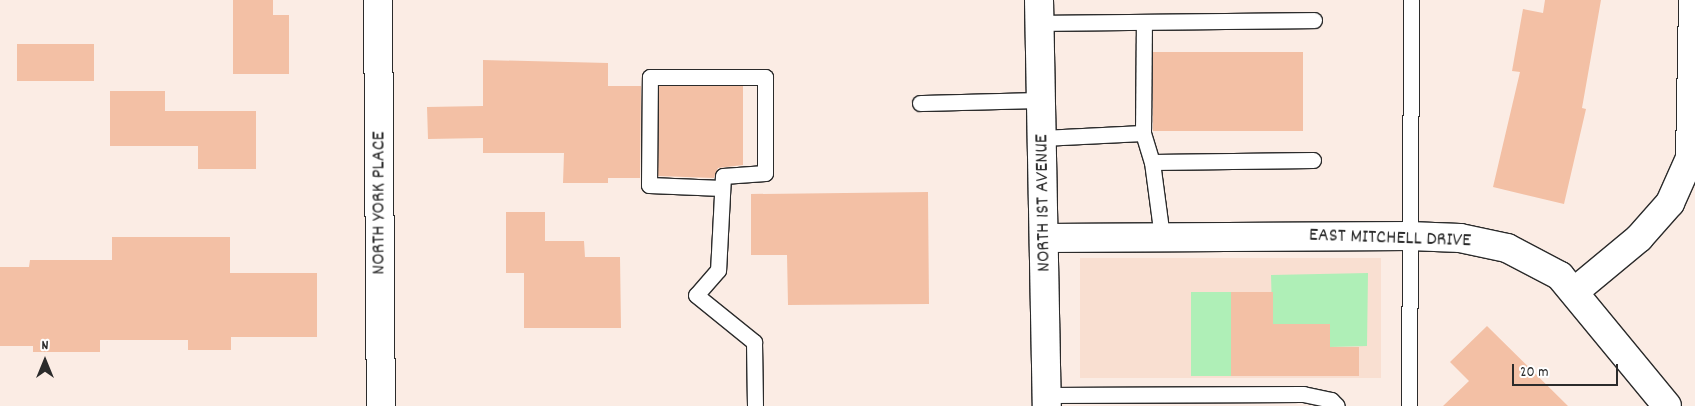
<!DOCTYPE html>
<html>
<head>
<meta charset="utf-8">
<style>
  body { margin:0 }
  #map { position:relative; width:1695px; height:406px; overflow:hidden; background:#fbece4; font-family:Dekko,sans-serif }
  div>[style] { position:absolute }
  .built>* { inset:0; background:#f9dfd1; transform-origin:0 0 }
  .green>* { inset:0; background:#afefb7; transform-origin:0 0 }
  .building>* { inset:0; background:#f3c0a5; transform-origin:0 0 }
  .roads { filter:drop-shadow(1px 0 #2b2b2b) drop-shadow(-1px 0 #2b2b2b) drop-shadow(0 1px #2b2b2b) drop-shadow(0 -1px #2b2b2b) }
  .service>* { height:15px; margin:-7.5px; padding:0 7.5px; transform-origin:7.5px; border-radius:7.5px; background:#fff }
  .minor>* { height:28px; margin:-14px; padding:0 14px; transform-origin:14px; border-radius:14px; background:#fff }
  .secondary>* { height:28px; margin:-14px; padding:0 14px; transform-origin:14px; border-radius:14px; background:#fff }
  span { translate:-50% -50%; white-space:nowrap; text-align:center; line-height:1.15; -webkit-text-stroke:4px #fff; paint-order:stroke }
  .street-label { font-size:20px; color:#2b2b2b }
  .north { position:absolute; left:20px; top:336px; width:50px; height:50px; -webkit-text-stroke:4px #fff; paint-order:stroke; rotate:0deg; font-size:14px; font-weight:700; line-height:20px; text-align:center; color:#2b2b2b }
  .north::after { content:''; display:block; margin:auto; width:18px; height:22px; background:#2b2b2b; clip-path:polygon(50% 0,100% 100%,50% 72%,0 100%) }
  .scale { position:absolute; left:1512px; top:364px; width:106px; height:22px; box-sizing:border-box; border:2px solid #2b2b2b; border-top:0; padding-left:6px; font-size:15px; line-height:18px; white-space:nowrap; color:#2b2b2b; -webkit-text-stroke:4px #fff; paint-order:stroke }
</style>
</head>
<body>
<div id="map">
  <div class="built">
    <div style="left:1080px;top:258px;width:301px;height:120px"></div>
  </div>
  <div class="green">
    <div style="clip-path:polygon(1368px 273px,1367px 346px,1330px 347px,1330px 324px,1309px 324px,1273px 348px,1271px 275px)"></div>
    <div style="left:1231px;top:292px;width:84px;height:40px;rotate:90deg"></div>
  </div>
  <div class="building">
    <div style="clip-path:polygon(233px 0,273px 0,273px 15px,289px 15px,289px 74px,233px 74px)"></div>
    <div style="clip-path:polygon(1545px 0,1601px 0,1582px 108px,1586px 109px,1564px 204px,1493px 187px,1520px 72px,1512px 71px,1523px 9px,1543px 13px)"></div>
    <div style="left:17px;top:44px;width:77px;height:37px"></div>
    <div style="left:1153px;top:52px;width:150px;height:79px"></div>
    <div style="clip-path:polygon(483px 60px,608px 63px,608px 86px,641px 86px,640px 178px,608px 178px,608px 183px,563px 183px,564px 153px,483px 153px,483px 138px,428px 139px,427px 107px,483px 106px)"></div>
    <div style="clip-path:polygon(659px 86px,743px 86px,743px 165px,718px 168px,714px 178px,658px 176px)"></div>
    <div style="clip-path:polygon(110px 91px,165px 91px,165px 111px,256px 111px,256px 169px,198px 169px,198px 146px,110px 146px)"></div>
    <div style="clip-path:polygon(928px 192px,929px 304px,788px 305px,787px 255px,751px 255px,751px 194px)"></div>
    <div style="clip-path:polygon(506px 212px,545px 212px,545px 241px,584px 241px,585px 257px,620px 257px,621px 328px,524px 328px,524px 273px,506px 273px)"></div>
    <div style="clip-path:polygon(112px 237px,230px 237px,230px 273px,317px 273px,317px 337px,231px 337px,231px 350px,188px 350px,188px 340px,100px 340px,100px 352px,33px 352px,33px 346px,0 346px,0 267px,29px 267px,30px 260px,112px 260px)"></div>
    <div style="clip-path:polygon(1231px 292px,1273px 292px,1273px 324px,1330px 324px,1330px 347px,1359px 347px,1359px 376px,1231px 376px)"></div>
    <div style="clip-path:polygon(1487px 326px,1568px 406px,1443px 406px,1469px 381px,1450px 362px)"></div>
  </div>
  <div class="roads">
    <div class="service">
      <div style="left:1040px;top:23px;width:274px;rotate:-0.6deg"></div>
      <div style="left:920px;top:103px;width:121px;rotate:-1.4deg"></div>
      <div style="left:1143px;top:133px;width:110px;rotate:-89.5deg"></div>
      <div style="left:1042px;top:138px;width:101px;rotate:-2.8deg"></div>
      <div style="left:1143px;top:133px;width:30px;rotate:73deg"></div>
      <div style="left:1152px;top:162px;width:161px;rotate:-0.7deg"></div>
      <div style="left:1152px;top:162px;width:76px;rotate:82.4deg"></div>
      <div style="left:722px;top:188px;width:73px;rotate:-177.6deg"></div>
      <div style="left:649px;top:185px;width:108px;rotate:-89.5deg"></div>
      <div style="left:650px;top:77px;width:115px"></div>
      <div style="left:765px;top:77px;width:96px;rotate:90deg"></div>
      <div style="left:765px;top:173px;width:42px;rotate:175.9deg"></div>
      <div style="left:723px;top:176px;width:94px;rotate:93deg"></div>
      <div style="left:718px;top:270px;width:33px;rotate:131deg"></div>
      <div style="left:696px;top:295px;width:75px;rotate:39deg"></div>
      <div style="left:754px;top:342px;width:64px;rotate:89.1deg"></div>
      <div style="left:1047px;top:395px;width:256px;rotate:-0.2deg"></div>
      <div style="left:1303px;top:394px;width:29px;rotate:12deg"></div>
      <div style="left:1331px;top:400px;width:8px;rotate:45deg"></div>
      <div style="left:1409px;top:406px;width:406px;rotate:-89.7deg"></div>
    </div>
    <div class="minor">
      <div style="left:378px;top:0;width:406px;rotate:89.6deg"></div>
      <div style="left:1044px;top:238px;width:365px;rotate:-0.3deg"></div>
      <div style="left:1409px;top:236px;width:51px;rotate:2.2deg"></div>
      <div style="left:1460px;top:238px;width:48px;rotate:12deg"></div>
      <div style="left:1507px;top:248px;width:60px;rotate:27.8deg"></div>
      <div style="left:1560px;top:276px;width:168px;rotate:50.5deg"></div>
      <div style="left:1574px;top:292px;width:85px;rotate:-39.7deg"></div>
      <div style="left:1639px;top:238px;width:47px;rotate:-48.5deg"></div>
      <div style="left:1670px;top:203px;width:49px;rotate:-66deg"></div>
      <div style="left:1690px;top:158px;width:158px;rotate:-88.9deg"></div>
    </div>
    <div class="secondary">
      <div style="left:1039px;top:0;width:406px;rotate:88.9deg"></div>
    </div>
  </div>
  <div class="street-label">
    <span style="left:380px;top:203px;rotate:-90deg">NORTH YORK PLACE</span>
    <span style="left:1044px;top:203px;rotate:-91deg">NORTH 1ST AVENUE</span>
    <span style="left:1390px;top:239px;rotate:2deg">EAST MITCHELL DRIVE</span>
  </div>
  <div class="north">N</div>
  <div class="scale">20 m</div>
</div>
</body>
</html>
